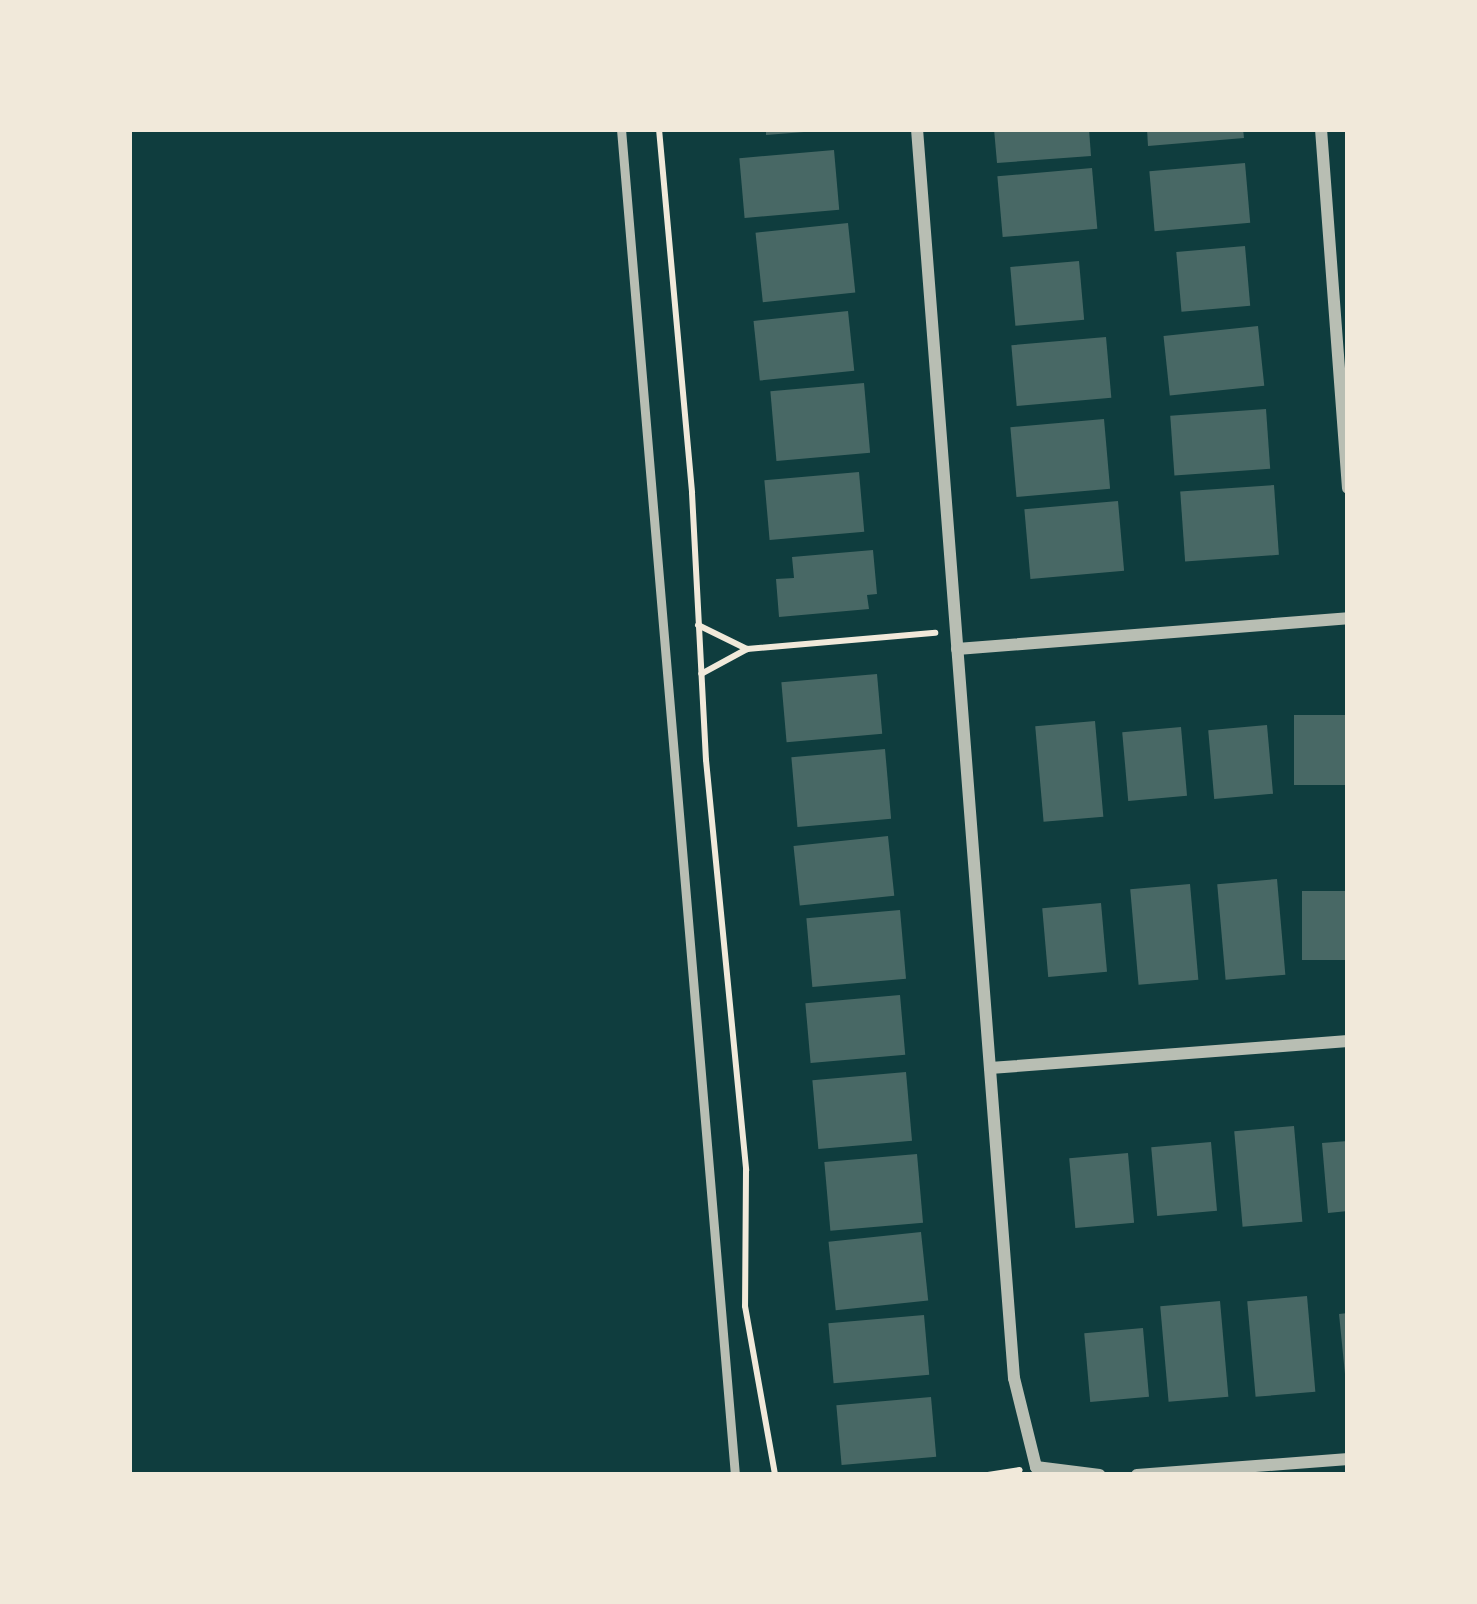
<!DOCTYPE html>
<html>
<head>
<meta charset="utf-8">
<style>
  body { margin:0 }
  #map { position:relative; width:1477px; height:1604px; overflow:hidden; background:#0f3d3e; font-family:"Space Grotesk",sans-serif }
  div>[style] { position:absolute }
  .building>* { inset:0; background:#486865; transform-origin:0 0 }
  .path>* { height:6px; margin:-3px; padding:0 3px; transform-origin:3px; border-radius:3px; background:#f1e9da }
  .service>* { height:9px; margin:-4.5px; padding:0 4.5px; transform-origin:4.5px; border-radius:4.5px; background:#b8beb3 }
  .minor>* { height:12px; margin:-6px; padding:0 6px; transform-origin:6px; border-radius:6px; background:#b8beb3 }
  span { translate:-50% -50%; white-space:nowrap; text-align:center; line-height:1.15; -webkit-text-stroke:12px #f1e9da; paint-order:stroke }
  .frame { position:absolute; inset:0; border:132px solid #f1e9da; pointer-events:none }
</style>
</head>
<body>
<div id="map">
  <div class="building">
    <div style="clip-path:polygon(766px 129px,804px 129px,804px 132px,766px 135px)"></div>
    <div style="clip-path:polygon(994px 129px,1089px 129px,1091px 156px,997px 163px)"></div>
    <div style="clip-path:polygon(1147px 129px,1243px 129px,1244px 138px,1148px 146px)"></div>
    <div style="left:834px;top:150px;width:60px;height:95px;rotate:85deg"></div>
    <div style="left:1245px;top:163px;width:60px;height:96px;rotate:85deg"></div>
    <div style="left:1092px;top:168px;width:61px;height:95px;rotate:85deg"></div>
    <div style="left:848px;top:223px;width:70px;height:93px;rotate:84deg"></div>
    <div style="left:1245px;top:246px;width:60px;height:69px;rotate:85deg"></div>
    <div style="left:1079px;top:261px;width:59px;height:69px;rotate:85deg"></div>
    <div style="left:848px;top:311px;width:60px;height:95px;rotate:84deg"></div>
    <div style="left:1258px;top:326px;width:60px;height:95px;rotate:84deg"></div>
    <div style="left:1106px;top:337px;width:61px;height:95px;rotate:85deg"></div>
    <div style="left:864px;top:383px;width:70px;height:94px;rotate:85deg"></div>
    <div style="left:1266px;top:409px;width:60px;height:96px;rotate:86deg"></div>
    <div style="left:1104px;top:419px;width:70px;height:94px;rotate:85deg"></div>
    <div style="left:859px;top:472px;width:60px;height:95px;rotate:85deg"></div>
    <div style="left:1274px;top:485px;width:70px;height:94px;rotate:86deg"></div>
    <div style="left:1118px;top:501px;width:70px;height:94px;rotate:85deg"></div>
    <div style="clip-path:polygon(873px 550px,877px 594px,867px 595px,869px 609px,779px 617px,776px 579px,794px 578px,792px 557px)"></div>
    <div style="left:877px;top:674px;width:60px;height:96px;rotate:85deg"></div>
    <div style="left:1348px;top:715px;width:70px;height:54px;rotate:90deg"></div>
    <div style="left:1095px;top:721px;width:96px;height:60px;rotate:85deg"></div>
    <div style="left:1267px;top:725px;width:69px;height:59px;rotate:85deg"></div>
    <div style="left:1181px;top:727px;width:69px;height:59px;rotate:85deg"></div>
    <div style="left:885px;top:749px;width:70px;height:94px;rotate:85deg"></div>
    <div style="left:888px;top:836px;width:60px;height:95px;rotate:84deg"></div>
    <div style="left:1277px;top:879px;width:96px;height:60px;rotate:85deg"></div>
    <div style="left:1190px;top:884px;width:96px;height:60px;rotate:85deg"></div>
    <div style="left:1348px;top:891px;width:69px;height:46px;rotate:90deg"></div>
    <div style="left:1101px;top:903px;width:69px;height:59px;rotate:85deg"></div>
    <div style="left:900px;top:910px;width:69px;height:94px;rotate:85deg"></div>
    <div style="left:900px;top:995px;width:60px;height:95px;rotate:85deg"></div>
    <div style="left:906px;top:1072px;width:69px;height:94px;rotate:85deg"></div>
    <div style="left:1294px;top:1126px;width:96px;height:60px;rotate:85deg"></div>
    <div style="clip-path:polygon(1348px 1141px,1348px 1211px,1328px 1213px,1322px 1143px)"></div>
    <div style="left:1211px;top:1142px;width:69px;height:60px;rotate:85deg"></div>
    <div style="left:1128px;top:1153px;width:70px;height:59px;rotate:85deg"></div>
    <div style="left:917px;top:1154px;width:69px;height:93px;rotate:85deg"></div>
    <div style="left:921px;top:1232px;width:69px;height:93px;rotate:84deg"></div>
    <div style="left:1307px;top:1296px;width:96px;height:60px;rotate:85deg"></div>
    <div style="left:1220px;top:1301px;width:96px;height:60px;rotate:85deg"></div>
    <div style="clip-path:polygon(1348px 1313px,1348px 1374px,1345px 1374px,1339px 1314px)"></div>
    <div style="left:924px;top:1315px;width:60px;height:96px;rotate:85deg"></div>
    <div style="left:1143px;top:1328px;width:69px;height:59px;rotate:85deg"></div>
    <div style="left:931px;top:1397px;width:60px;height:95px;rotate:85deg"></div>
  </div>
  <div class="path">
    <div style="left:659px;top:129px;width:365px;rotate:84.8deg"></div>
    <div style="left:692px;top:493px;width:267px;rotate:87deg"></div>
    <div style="left:706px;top:760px;width:412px;rotate:84.4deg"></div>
    <div style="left:746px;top:1170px;width:136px;rotate:90.4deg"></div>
    <div style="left:745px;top:1306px;width:172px;rotate:79.9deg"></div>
    <div style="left:698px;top:625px;width:55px;rotate:26.1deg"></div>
    <div style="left:747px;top:649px;width:52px;rotate:151.5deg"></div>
    <div style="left:747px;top:649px;width:189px;rotate:-4.9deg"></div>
    <div style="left:988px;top:1475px;width:32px;rotate:-9deg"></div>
  </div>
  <div class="service">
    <div style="left:621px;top:129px;width:1351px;rotate:85.16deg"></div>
  </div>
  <div class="minor">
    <div style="left:917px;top:129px;width:1253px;rotate:85.56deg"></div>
    <div style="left:1014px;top:1378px;width:92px;rotate:76.1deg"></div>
    <div style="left:1036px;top:1467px;width:64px;rotate:7.1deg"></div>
    <div style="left:1321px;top:129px;width:360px;rotate:85.7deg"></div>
    <div style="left:957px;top:649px;width:392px;rotate:-4.5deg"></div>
    <div style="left:990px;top:1068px;width:359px;rotate:-4.3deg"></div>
    <div style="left:1137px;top:1475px;width:212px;rotate:-4.3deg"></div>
  </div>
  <div class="frame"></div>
</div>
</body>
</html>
